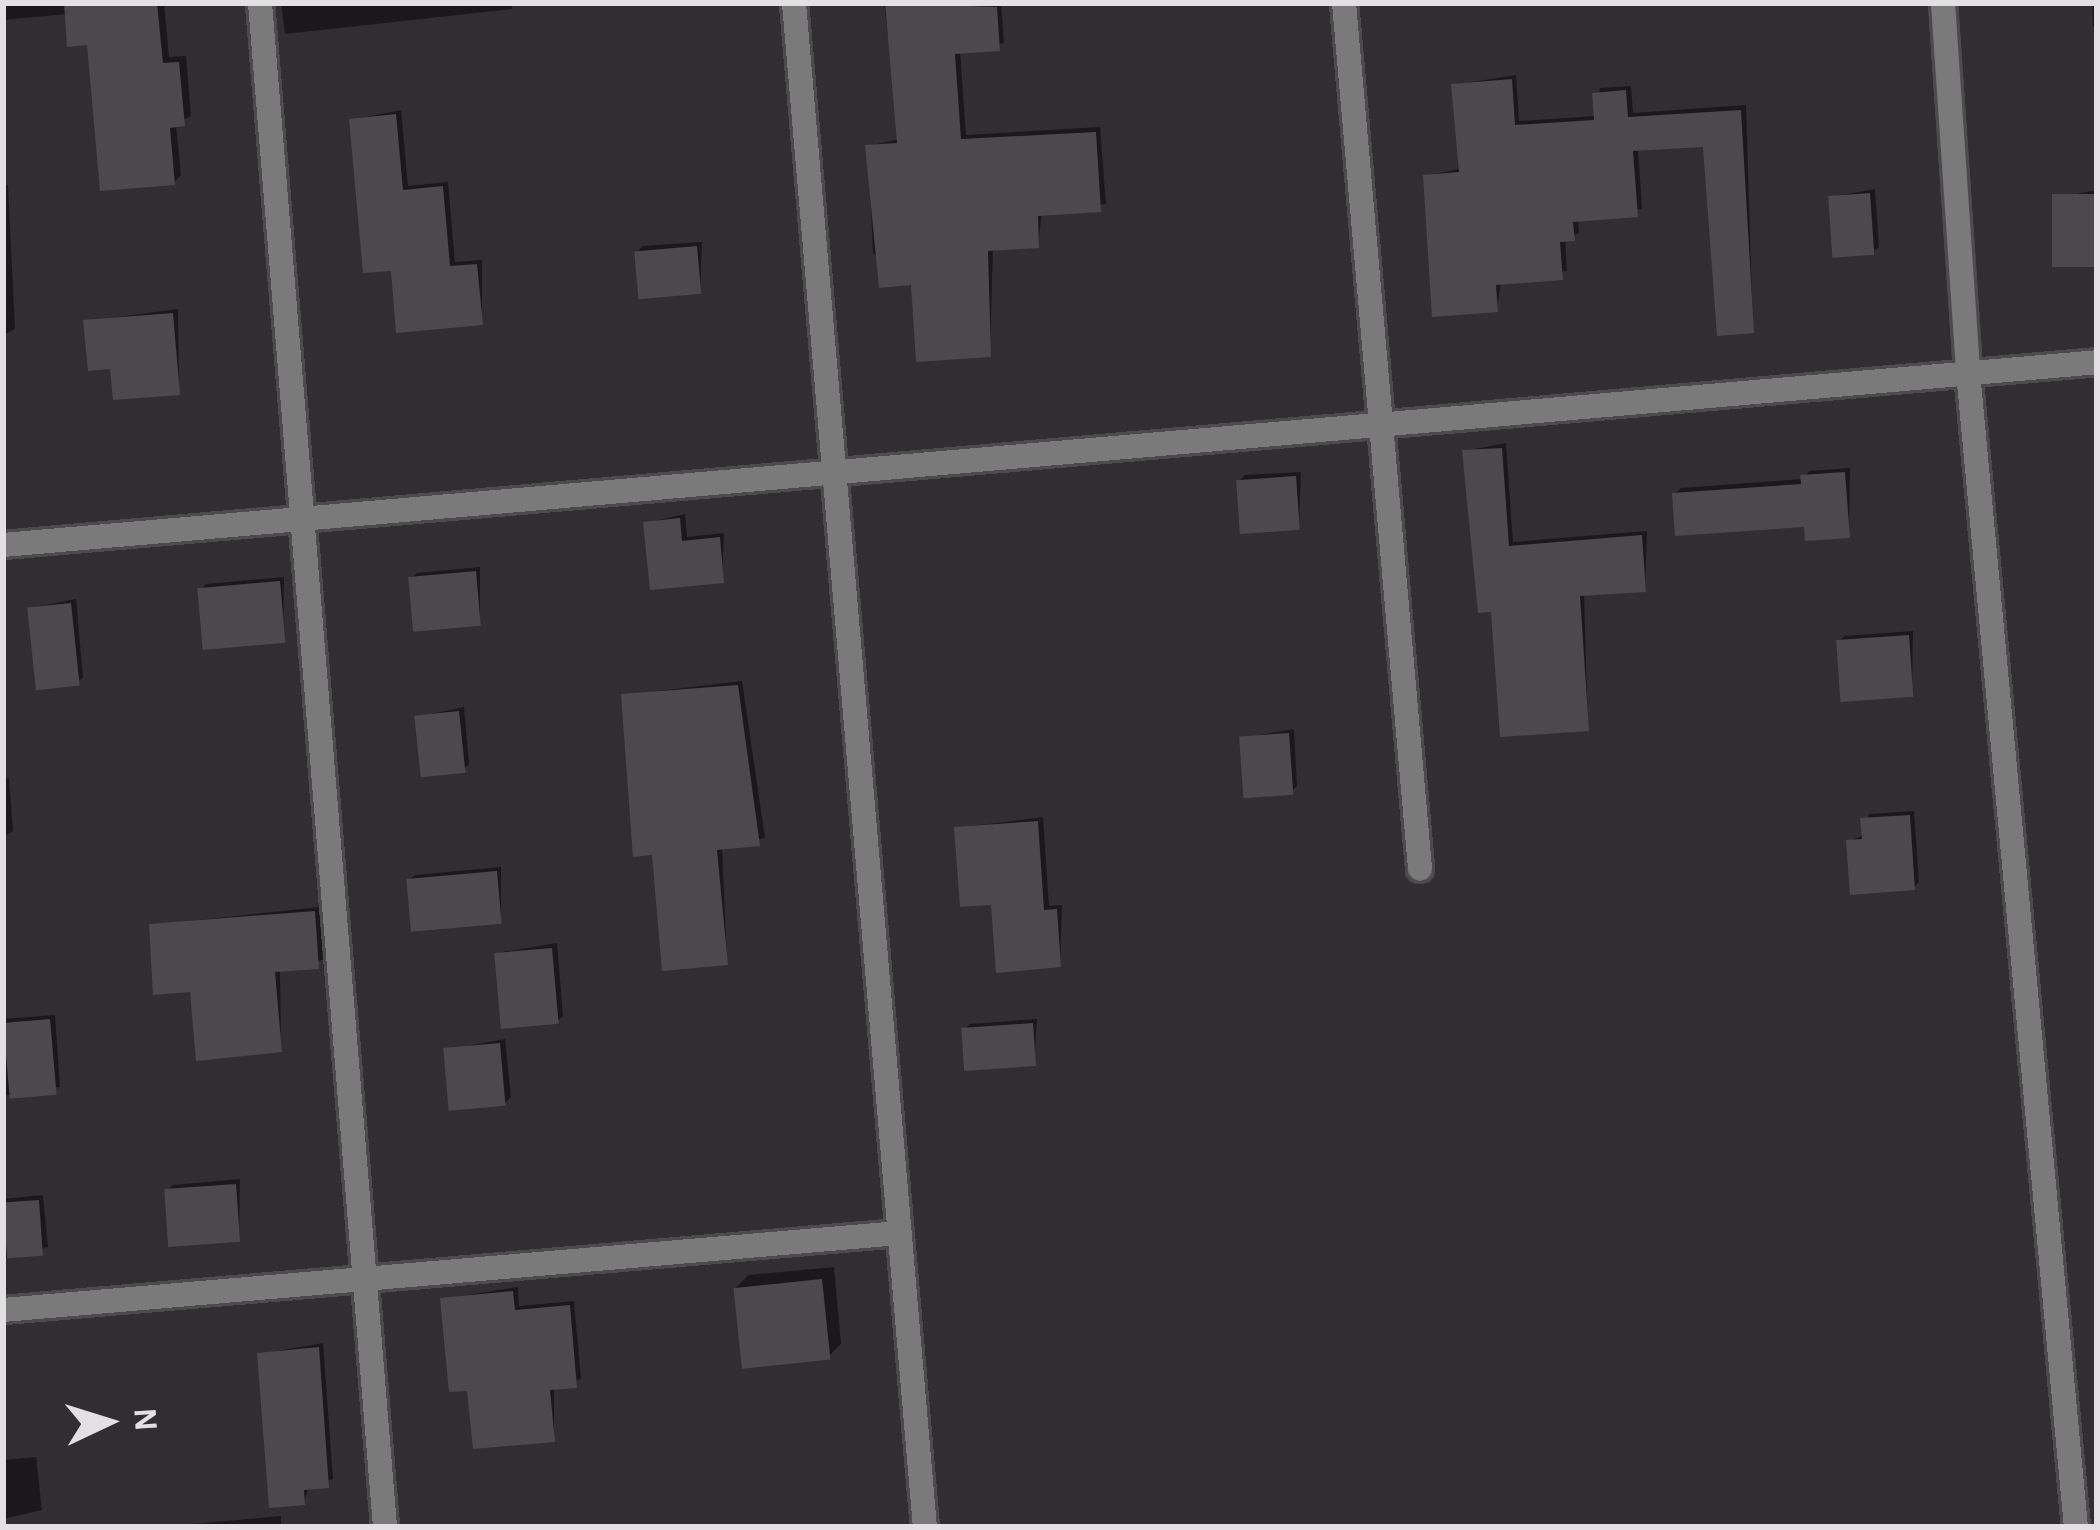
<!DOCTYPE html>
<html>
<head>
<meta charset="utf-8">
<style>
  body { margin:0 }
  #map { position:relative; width:2100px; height:1530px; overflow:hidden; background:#312e32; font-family:"Alegreya Sans",sans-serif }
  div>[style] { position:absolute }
  .shadow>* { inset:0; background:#0007 }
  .building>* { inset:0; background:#4c494c; transform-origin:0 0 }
  .roads { filter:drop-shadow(3px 0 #4d4a4e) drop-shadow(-3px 0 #4d4a4e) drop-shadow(0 3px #4d4a4e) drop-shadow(0 -3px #4d4a4e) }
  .street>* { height:24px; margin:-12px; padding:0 12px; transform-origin:12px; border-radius:12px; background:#7b7a7b }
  span { translate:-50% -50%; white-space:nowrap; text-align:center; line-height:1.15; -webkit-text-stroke:9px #312e32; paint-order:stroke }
  .frame { position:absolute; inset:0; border:6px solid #e2e0e2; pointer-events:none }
  .north { position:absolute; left:48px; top:1362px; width:120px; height:120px; -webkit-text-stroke:9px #312e32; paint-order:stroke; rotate:86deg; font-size:33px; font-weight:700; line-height:48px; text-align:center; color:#e2e0e2 }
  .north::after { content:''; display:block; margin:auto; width:42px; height:54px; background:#e2e0e2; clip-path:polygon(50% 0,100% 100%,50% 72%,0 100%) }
</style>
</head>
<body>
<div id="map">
  <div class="shadow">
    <div style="clip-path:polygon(3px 3px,164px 3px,169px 57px,186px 56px,191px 116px,176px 124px,181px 175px,174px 182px,67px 14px,3px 20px)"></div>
    <div style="clip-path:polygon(281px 3px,512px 3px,512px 9px,285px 34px)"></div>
    <div style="clip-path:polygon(884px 3px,1001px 3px,1004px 43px,960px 51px,966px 135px,1100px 127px,1106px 204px,1042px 212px,1038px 245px,993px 247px,990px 354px,873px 253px,868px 146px,900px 139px)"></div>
    <div style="clip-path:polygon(2092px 3px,2097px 3px,2097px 27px,2093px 27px)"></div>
    <div style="clip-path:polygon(1516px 75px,1519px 121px,1596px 116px,1600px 88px,1631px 86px,1633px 113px,1746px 105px,1753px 330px,1706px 143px,1638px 148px,1642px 209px,1578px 218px,1579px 233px,1565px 239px,1567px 271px,1501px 281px,1497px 309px,1426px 176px,1462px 168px,1454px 85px)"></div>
    <div style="clip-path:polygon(401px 110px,408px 186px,448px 182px,455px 262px,482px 260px,482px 322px,394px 268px,352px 120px)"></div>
    <div style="clip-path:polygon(8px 185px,15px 329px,3px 335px,3px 186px)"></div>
    <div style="clip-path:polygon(1875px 189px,1879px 247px,1873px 252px,1831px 197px)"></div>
    <div style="clip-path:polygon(2097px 190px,2097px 264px,2055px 198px)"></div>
    <div style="clip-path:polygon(702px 242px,700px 292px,637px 252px,643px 246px)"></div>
    <div style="clip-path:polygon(178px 309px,179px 392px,112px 366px,87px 321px)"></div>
    <div style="clip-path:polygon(1506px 443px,1513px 542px,1647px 531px,1645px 589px,1584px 593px,1588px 728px,1494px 609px,1465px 451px)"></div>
    <div style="clip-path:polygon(1850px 468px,1849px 535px,1675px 494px,1681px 488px,1803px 479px,1809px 471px)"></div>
    <div style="clip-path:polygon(1301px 472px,1299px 527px,1239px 481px,1245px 475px)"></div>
    <div style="clip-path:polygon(685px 514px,687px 537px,724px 533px,722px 580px,646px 523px)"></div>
    <div style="clip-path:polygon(480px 567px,480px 623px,411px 579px,417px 573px)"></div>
    <div style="clip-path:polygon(284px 577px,283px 640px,200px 590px,206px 584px)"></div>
    <div style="clip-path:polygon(76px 599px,83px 677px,77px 683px,30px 608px)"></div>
    <div style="clip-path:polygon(1913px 631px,1912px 694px,1839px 641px,1845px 636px)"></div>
    <div style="clip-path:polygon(742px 681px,765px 838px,722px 846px,727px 962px,655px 852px,624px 695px)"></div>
    <div style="clip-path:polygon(464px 707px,469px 764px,463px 770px,417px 717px)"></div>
    <div style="clip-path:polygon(1294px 729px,1297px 786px,1291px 792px,1242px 738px)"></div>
    <div style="clip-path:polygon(9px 778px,13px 831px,3px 837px,3px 779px)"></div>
    <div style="clip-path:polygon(1914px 811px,1919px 882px,1914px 887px,1849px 841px,1865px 835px,1869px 814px)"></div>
    <div style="clip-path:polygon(1043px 817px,1049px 906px,1062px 905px,1060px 964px,994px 901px,957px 828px)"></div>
    <div style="clip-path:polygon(501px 867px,501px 921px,409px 880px,415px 875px)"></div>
    <div style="clip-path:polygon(319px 907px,323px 960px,280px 968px,281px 1049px,193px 989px,152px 925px)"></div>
    <div style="clip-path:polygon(557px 943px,563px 1016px,558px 1021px,497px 953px)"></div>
    <div style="clip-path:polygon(55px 1015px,60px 1087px,3px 1096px,3px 1019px)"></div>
    <div style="clip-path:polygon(1037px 1019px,1034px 1063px,964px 1030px,970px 1024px)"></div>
    <div style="clip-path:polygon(505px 1039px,511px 1097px,505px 1103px,446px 1050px)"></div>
    <div style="clip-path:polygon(240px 1179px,239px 1239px,167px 1190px,173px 1185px)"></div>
    <div style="clip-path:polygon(43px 1195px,48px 1247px,3px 1259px,3px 1199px)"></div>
    <div style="clip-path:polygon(834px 1267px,841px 1344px,828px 1357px,736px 1288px,748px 1275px)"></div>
    <div style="clip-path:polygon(518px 1287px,519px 1306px,574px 1301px,581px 1379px,554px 1387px,554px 1439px,470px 1387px,443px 1299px)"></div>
    <div style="clip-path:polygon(323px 1343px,333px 1479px,309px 1486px,304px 1502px,260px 1354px)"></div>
    <div style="clip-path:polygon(36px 1457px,42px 1510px,3px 1519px,3px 1460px)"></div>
    <div style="clip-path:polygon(281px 1516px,281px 1527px,161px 1527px)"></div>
  </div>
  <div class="building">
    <div style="clip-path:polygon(64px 3px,157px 3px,163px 63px,179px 62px,185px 126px,170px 128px,175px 185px,100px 191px,87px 45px,67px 47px)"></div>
    <div style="clip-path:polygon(885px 3px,997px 7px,1000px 51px,955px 54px,961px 139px,1096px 132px,1101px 212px,1038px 216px,1039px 248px,988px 251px,991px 357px,916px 362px,911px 285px,879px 288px,865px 145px,897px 143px)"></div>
    <div style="clip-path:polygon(1512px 79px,1515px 125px,1594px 120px,1592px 93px,1626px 90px,1628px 117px,1741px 110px,1754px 333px,1717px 336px,1703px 147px,1633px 151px,1638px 217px,1573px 222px,1575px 241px,1560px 242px,1563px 280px,1496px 285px,1498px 312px,1432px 317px,1423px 175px,1459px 172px,1451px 84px)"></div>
    <div style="clip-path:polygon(396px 114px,403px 190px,443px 186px,450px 266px,477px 264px,483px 325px,396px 333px,391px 271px,363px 273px,349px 119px)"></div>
    <div style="left:1870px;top:193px;width:62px;height:42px;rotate:86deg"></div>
    <div style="left:2097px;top:194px;width:73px;height:45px;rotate:90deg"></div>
    <div style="left:697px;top:246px;width:48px;height:63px;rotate:85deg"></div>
    <div style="clip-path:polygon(173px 313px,180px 395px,113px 400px,110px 369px,88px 371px,83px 320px)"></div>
    <div style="clip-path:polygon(1502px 448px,1509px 546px,1642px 535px,1646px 592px,1580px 596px,1589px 731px,1500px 737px,1491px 612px,1478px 613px,1462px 450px)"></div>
    <div style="clip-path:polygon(1845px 472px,1850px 538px,1805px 541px,1804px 527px,1675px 536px,1672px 493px,1801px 484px,1800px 475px)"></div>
    <div style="left:1296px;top:476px;width:54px;height:60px;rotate:86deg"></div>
    <div style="clip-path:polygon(680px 518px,682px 541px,720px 537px,724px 583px,650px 590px,643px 522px)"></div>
    <div style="left:476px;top:571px;width:55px;height:68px;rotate:85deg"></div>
    <div style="left:280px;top:581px;width:62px;height:83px;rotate:85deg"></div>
    <div style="left:71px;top:603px;width:83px;height:44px;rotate:84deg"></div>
    <div style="left:1909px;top:635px;width:62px;height:73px;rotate:86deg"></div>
    <div style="clip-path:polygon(738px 685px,760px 846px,717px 850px,728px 965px,662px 971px,652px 855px,633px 857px,621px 694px)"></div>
    <div style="left:459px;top:711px;width:62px;height:45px;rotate:84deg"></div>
    <div style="left:1289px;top:733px;width:62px;height:50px;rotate:86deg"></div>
    <div style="clip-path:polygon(1910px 815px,1915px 890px,1850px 895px,1846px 840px,1862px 839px,1860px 818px)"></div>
    <div style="clip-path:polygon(1038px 821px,1044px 910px,1057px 909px,1061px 967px,996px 973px,991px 905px,960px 907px,954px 827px)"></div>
    <div style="left:497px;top:871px;width:53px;height:91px;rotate:85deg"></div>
    <div style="clip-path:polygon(315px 911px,319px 969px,275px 972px,282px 1052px,196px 1061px,190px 992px,153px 995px,149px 924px)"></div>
    <div style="left:552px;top:948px;width:76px;height:58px;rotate:85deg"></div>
    <div style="left:50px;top:1019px;width:76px;height:47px;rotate:85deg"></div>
    <div style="left:1033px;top:1023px;width:43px;height:72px;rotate:86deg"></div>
    <div style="left:500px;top:1043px;width:63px;height:57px;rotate:85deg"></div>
    <div style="left:236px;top:1184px;width:58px;height:72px;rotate:86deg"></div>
    <div style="left:39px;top:1200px;width:56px;height:36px;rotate:86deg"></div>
    <div style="left:822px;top:1279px;width:81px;height:89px;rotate:84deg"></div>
    <div style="clip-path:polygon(513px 1291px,515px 1310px,570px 1305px,577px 1388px,550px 1390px,555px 1442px,473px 1449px,467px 1391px,449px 1392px,440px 1298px)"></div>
    <div style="clip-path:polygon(319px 1347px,329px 1488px,304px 1490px,305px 1505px,269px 1508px,257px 1353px)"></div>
  </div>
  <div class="roads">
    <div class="street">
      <div style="left:260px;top:3px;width:1529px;rotate:85.31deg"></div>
      <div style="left:794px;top:3px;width:1530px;rotate:85.09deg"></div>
      <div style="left:1344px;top:3px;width:869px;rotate:84.98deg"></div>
      <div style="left:1943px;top:3px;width:370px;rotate:86.1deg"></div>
      <div style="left:1968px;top:372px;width:1160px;rotate:84.66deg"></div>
      <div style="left:3px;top:545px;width:2102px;rotate:-4.99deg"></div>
      <div style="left:3px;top:1310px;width:900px;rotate:-4.91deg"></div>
    </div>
  </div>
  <div class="frame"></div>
  <div class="north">N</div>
</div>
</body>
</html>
